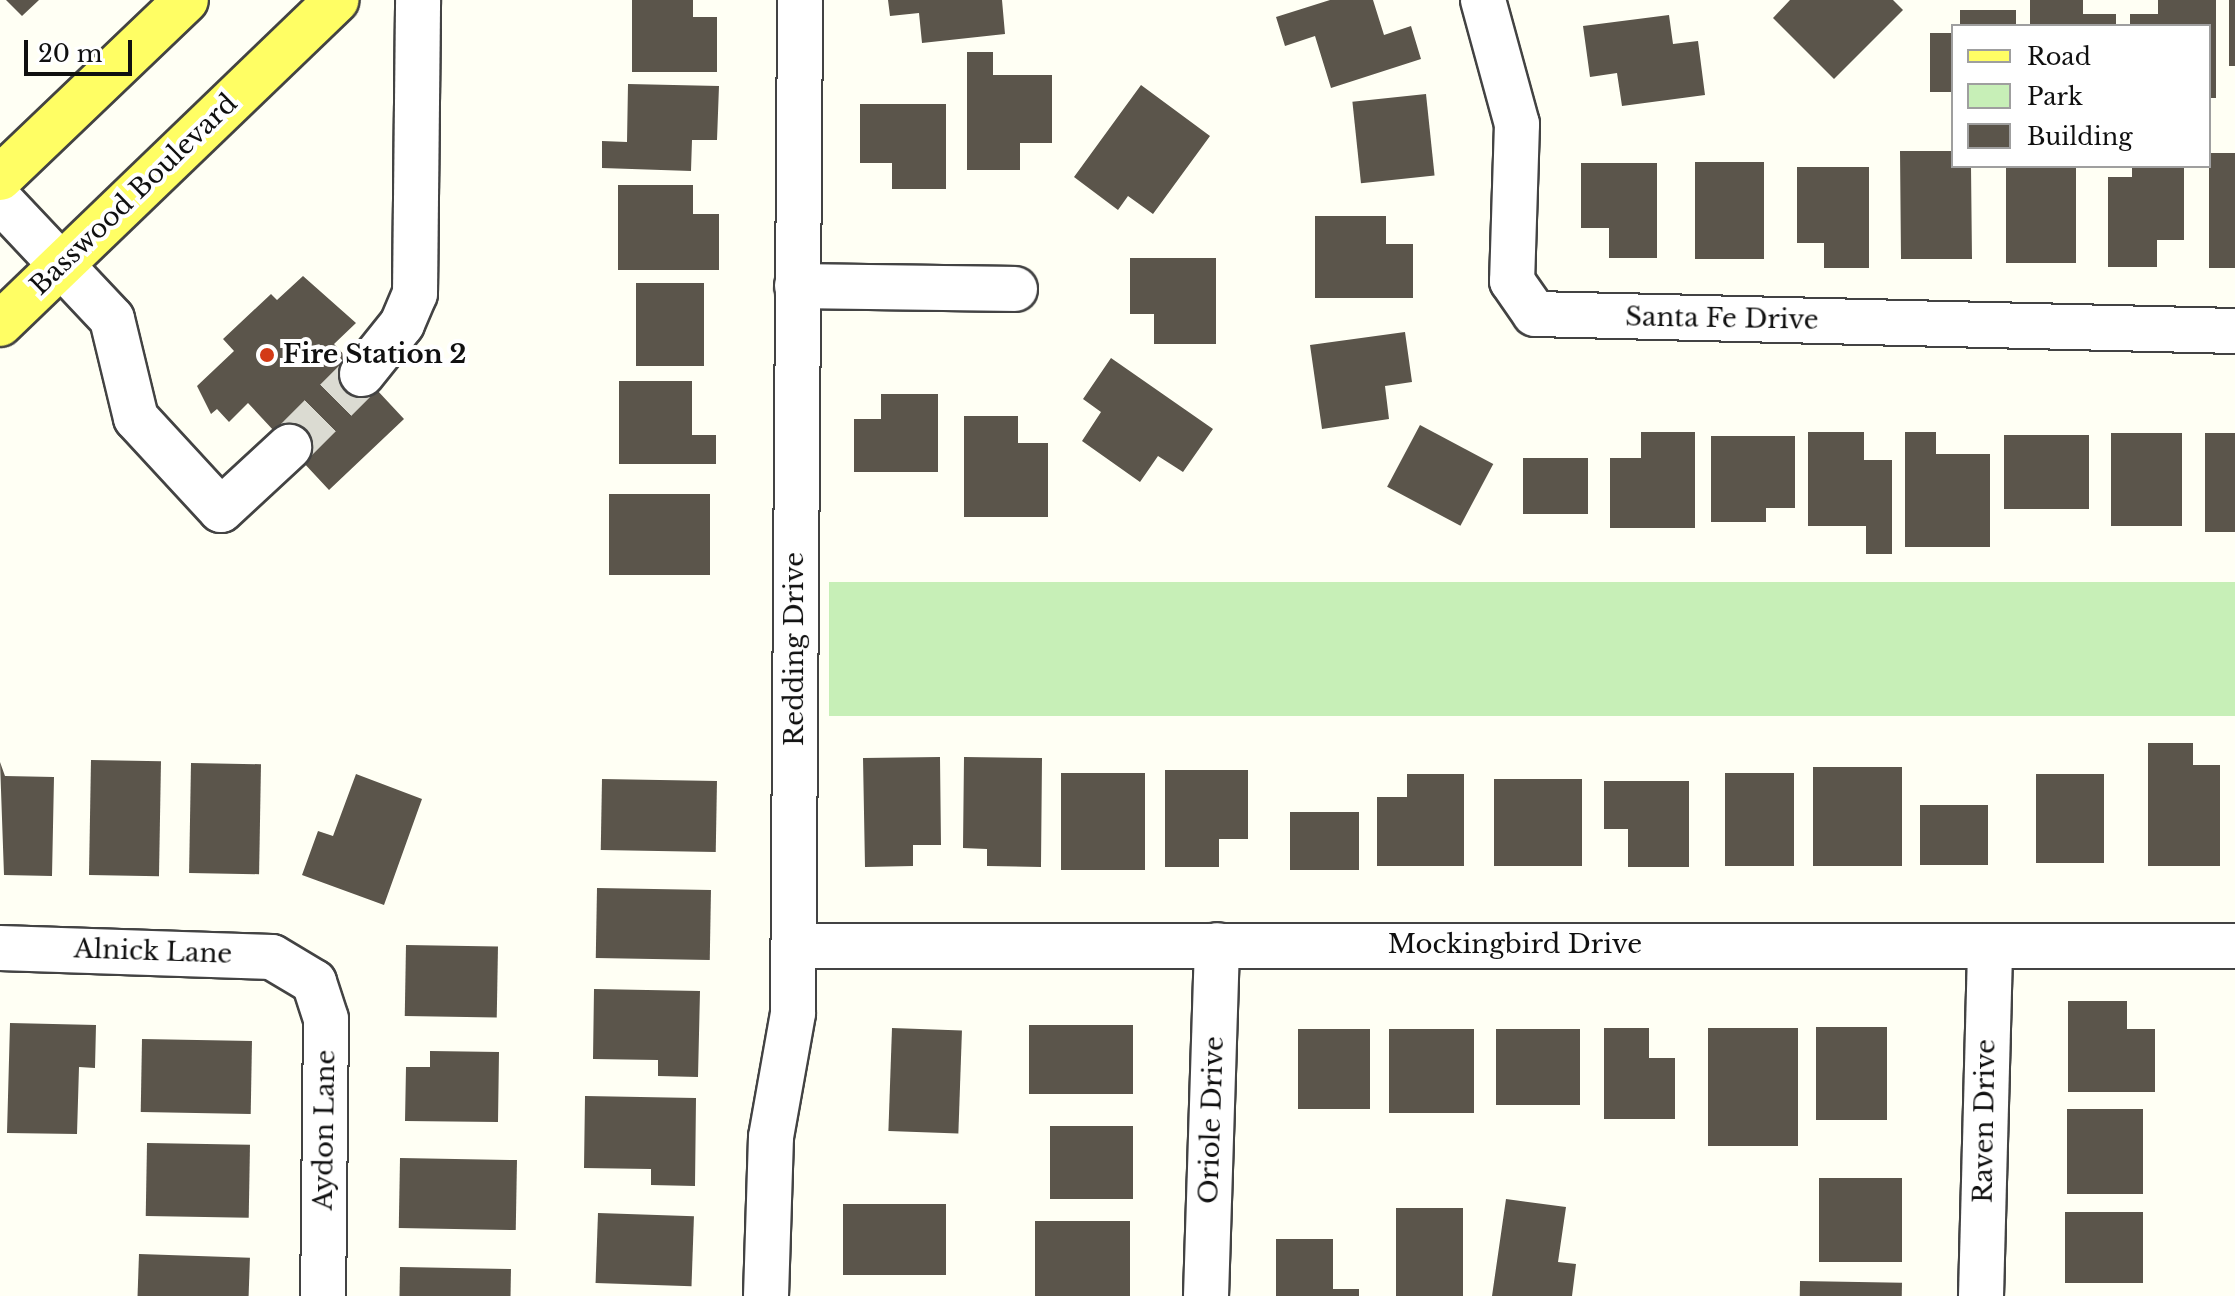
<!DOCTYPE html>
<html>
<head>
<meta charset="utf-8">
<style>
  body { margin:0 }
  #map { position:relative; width:2235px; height:1296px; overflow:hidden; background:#fffff4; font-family:"Libre Baskerville",serif }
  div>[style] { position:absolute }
  .green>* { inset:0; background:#c7efb7; transform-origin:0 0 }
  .building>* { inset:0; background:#5b554b; transform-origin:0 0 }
  .minor-tunnel>* { height:44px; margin-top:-22px; transform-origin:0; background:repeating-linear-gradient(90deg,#dbdbd2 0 44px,transparent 0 66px) }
  .roads { filter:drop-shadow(2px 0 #434343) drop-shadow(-2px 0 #434343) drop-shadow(0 2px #434343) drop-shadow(0 -2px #434343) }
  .minor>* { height:44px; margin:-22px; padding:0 22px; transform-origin:22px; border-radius:22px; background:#fff }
  .major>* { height:44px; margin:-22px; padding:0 22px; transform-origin:22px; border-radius:22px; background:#fffe64 }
  .dots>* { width:22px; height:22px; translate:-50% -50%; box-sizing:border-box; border:4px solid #fff; border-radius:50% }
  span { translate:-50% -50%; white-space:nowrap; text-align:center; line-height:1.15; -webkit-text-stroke:8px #fff; paint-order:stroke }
  .street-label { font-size:26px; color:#101010 }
  .poi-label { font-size:26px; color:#101010; font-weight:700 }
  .left { translate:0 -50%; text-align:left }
  .legend { position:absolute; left:1951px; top:24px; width:260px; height:144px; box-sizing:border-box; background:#fff; border:2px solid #9f9f9f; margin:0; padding:10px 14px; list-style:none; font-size:24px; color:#101010 }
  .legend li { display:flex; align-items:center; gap:16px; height:40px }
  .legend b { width:40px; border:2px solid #9f9f9f }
  .scale { position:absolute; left:24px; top:40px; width:108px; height:36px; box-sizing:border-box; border:4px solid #101010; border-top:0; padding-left:10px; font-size:24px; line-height:28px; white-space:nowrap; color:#101010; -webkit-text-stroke:6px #fff; paint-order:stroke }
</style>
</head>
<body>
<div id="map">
  <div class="green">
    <div style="left:2235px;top:582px;width:134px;height:1406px;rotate:90deg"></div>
  </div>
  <div class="building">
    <div style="clip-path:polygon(6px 0,39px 0,22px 16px)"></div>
    <div style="clip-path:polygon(632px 0,693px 0,693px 17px,717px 17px,717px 72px,632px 72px)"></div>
    <div style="clip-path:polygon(888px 0,1002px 0,1005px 34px,922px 43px,919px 13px,890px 16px)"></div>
    <div style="clip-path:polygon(1330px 0,1373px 0,1384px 35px,1411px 26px,1421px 59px,1331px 88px,1315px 36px,1285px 46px,1276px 17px)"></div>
    <div style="clip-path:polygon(1790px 0,1893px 0,1903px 10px,1834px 79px,1773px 18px)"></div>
    <div style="clip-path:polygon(2030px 0,2083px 0,2083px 14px,2116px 14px,2116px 26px,2030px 26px)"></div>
    <div style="clip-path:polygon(2158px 0,2216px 0,2216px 98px,2209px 98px,2209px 26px,2130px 26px,2130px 14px,2158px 14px)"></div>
    <div style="left:2229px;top:0;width:6px;height:66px"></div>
    <div style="left:1960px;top:10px;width:56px;height:16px"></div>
    <div style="clip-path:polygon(1669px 15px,1673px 44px,1698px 41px,1705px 95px,1622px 106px,1617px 73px,1590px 77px,1583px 26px)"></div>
    <div style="left:1930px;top:33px;width:23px;height:59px"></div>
    <div style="clip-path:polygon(967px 52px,993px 52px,993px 75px,1052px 75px,1052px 143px,1020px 143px,1020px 170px,967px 170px)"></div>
    <div style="clip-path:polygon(628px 84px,719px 86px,717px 140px,692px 140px,691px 171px,602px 168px,602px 141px,627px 142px)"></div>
    <div style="clip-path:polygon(1141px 85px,1210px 136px,1153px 214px,1128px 196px,1118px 210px,1074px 177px)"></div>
    <div style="left:1426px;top:94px;width:82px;height:74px;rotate:84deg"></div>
    <div style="clip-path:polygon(860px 104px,946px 104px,946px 189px,892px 189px,892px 163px,860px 163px)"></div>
    <div style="clip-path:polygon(1900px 151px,1953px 151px,1953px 166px,1971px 166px,1972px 259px,1901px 259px)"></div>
    <div style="left:2209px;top:153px;width:26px;height:115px"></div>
    <div style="left:1695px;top:162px;width:69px;height:97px"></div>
    <div style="clip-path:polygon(1581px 163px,1657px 163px,1657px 258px,1609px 258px,1609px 228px,1581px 228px)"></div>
    <div style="clip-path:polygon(2132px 166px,2184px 166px,2184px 240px,2157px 240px,2157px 267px,2108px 267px,2108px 177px,2132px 177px)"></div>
    <div style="clip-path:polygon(1797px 167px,1869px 167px,1869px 268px,1824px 268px,1824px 243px,1797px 243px)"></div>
    <div style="left:2006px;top:167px;width:70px;height:96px"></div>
    <div style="clip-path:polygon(618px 185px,693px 185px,693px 214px,719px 214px,719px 270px,618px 270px)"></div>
    <div style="clip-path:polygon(1315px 216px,1386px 216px,1386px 244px,1413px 244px,1413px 298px,1315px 298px)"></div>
    <div style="clip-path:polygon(1130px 258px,1216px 258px,1216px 344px,1154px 344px,1154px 314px,1130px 314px)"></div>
    <div style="clip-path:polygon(303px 276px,356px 323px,334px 344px,404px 419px,329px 490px,248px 403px,229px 422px,217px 409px,211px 414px,197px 386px,234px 351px,223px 339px,271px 294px,277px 300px)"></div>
    <div style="left:636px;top:283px;width:68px;height:83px"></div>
    <div style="clip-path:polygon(1405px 332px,1412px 382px,1385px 386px,1389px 419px,1322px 429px,1310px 345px)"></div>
    <div style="clip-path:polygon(1111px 358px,1213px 429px,1183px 472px,1158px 456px,1140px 482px,1082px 441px,1101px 412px,1083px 399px)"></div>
    <div style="clip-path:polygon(619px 381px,692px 381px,692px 435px,716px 435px,716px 464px,619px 464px)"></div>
    <div style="clip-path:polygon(881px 394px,938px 394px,938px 472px,854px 472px,854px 419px,881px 419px)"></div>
    <div style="clip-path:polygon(964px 416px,1018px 416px,1018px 443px,1048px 443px,1048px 517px,964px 517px)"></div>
    <div style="left:1420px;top:425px;width:83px;height:70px;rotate:28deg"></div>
    <div style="clip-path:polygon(1641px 432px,1695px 432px,1695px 528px,1610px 528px,1610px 458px,1641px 458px)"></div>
    <div style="clip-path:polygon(1808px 432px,1864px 432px,1864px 460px,1892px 460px,1892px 554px,1866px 554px,1866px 526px,1808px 526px)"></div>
    <div style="clip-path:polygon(1905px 432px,1936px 432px,1936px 454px,1990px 454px,1990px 547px,1905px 547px)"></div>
    <div style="left:2111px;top:433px;width:71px;height:93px"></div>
    <div style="left:2205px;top:433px;width:30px;height:99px"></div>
    <div style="left:2004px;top:435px;width:85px;height:74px"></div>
    <div style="clip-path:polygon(1711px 436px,1795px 436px,1795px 508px,1766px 508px,1766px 522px,1711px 522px)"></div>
    <div style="left:1523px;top:458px;width:65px;height:56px"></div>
    <div style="left:609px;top:494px;width:101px;height:81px"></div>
    <div style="clip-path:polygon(2148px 743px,2193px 743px,2193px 765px,2220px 765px,2220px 866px,2148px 866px)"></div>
    <div style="clip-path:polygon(940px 757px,941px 845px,913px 845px,913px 866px,865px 867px,863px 758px)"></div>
    <div style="clip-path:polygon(964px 757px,1042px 758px,1041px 867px,987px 866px,987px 849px,963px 848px)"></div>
    <div style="left:91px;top:760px;width:70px;height:115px;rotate:1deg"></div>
    <div style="clip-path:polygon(0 762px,5px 776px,54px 777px,52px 876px,4px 875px)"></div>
    <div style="left:191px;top:763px;width:70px;height:110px;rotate:1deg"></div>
    <div style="left:1813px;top:767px;width:89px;height:99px"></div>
    <div style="clip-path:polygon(1165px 770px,1248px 770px,1248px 839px,1219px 839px,1219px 867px,1165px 867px)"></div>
    <div style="left:1061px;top:773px;width:84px;height:97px"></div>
    <div style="left:1725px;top:773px;width:69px;height:93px"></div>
    <div style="clip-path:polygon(356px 774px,422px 799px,384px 905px,302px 875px,318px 831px,333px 836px)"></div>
    <div style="clip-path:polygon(1407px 774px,1464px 774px,1464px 866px,1377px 866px,1377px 797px,1407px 797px)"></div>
    <div style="left:2036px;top:774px;width:68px;height:89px"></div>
    <div style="left:602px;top:779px;width:115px;height:71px;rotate:1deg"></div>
    <div style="left:1494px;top:779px;width:88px;height:87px"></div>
    <div style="clip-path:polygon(1604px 781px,1689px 781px,1689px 867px,1628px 867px,1628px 829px,1604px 829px)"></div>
    <div style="left:1920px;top:805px;width:68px;height:60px"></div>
    <div style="left:1290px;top:812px;width:69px;height:58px"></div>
    <div style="left:597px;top:888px;width:114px;height:70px;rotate:1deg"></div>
    <div style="left:406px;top:945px;width:92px;height:71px;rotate:1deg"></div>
    <div style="clip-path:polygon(594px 989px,700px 991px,698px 1077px,658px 1076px,658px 1060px,593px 1059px)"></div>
    <div style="clip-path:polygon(2068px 1001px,2127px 1001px,2127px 1029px,2155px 1029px,2155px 1092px,2068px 1092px)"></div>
    <div style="clip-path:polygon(10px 1023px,96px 1025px,95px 1068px,79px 1067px,77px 1134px,7px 1133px)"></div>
    <div style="left:1029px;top:1025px;width:104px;height:69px"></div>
    <div style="left:1816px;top:1027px;width:71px;height:93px"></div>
    <div style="left:892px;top:1028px;width:70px;height:103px;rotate:2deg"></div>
    <div style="clip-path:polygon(1604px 1028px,1649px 1028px,1649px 1058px,1675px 1058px,1675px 1119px,1604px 1119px)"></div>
    <div style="left:1708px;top:1028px;width:90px;height:118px"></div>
    <div style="left:1298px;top:1029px;width:72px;height:80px"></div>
    <div style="left:1389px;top:1029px;width:85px;height:84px"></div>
    <div style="left:1496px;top:1029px;width:84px;height:76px"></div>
    <div style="left:142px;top:1039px;width:110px;height:73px;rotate:1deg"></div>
    <div style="clip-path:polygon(430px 1051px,499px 1052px,498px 1122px,405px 1121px,406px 1067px,430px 1067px)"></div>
    <div style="clip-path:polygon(585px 1096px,696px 1098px,695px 1186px,651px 1185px,651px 1169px,584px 1168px)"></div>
    <div style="left:2067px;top:1109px;width:76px;height:85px"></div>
    <div style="left:1050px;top:1126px;width:83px;height:73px"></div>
    <div style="left:147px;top:1143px;width:103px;height:73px;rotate:1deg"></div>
    <div style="left:400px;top:1158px;width:117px;height:70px;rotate:1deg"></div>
    <div style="left:1819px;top:1178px;width:83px;height:84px"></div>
    <div style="clip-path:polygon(1506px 1199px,1566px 1207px,1558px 1262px,1576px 1264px,1572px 1296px,1492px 1296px)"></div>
    <div style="left:946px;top:1204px;width:71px;height:103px;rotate:90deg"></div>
    <div style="left:1396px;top:1208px;width:67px;height:88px"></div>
    <div style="left:2065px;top:1212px;width:78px;height:71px"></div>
    <div style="left:598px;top:1213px;width:96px;height:70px;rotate:2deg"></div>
    <div style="left:1035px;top:1221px;width:95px;height:75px"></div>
    <div style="clip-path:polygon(1276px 1239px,1333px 1239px,1333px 1289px,1359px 1289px,1359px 1296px,1276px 1296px)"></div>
    <div style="left:139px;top:1254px;width:111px;height:42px;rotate:2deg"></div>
    <div style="left:400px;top:1267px;width:111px;height:29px;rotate:1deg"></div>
    <div style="left:1800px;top:1281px;width:102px;height:15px;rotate:1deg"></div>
  </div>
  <div class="minor-tunnel">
    <div style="left:289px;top:447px;width:103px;rotate:-45deg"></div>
  </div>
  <div class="roads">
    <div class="minor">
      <div style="left:1483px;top:0;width:129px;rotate:74.7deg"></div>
      <div style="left:1517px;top:124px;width:157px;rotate:91.8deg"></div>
      <div style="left:1512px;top:281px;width:40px;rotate:55.1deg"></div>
      <div style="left:1535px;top:314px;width:700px;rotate:1.39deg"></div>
      <div style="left:0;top:200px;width:163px;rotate:46.7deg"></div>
      <div style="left:112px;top:319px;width:102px;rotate:76.4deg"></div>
      <div style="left:136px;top:418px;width:125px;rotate:47.3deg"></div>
      <div style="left:221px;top:510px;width:93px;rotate:-42.8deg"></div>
      <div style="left:797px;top:286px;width:218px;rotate:0.8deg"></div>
      <div style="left:362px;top:374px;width:64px;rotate:-51.3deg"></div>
      <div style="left:402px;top:324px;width:33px;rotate:-67deg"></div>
      <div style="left:415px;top:294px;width:294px;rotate:-89.4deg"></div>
      <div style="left:795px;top:946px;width:1440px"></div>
      <div style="left:0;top:948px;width:272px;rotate:1.9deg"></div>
      <div style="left:272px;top:957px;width:49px;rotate:30.8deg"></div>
      <div style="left:314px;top:982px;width:39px;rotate:72deg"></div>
      <div style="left:326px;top:1019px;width:277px;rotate:90.6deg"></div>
      <div style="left:766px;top:1296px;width:159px;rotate:-88.2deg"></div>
      <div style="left:771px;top:1137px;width:126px;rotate:-79.9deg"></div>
      <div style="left:793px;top:1013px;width:1013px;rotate:-89.6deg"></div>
      <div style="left:1206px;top:1296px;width:351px;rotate:-88.2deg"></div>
      <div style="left:1981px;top:1296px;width:350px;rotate:-88.5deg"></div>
    </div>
    <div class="major">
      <div style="left:0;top:178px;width:257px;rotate:-43.7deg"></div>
      <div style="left:0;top:324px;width:467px;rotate:-43.9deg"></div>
    </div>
  </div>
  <div class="dots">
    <div style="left:267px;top:355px;background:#d33a16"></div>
  </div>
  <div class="street-label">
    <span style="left:134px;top:195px;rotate:-44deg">Basswood Boulevard</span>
    <span style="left:1722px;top:319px;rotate:1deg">Santa Fe Drive</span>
    <span style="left:795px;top:649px;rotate:-90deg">Redding Drive</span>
    <span style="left:1515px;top:945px">Mockingbird Drive</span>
    <span style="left:153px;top:952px;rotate:2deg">Alnick Lane</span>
    <span style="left:1212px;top:1120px;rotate:-88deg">Oriole Drive</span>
    <span style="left:1985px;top:1121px;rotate:-89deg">Raven Drive</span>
    <span style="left:325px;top:1130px;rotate:-89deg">Aydon Lane</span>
  </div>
  <div class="poi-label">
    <span class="left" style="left:283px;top:355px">Fire Station 2</span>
  </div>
  <ul class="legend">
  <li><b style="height:10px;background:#fffe64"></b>Road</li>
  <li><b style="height:22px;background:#c7efb7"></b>Park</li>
  <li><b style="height:22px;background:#5b554b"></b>Building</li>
  </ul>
  <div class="scale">20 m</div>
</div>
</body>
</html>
